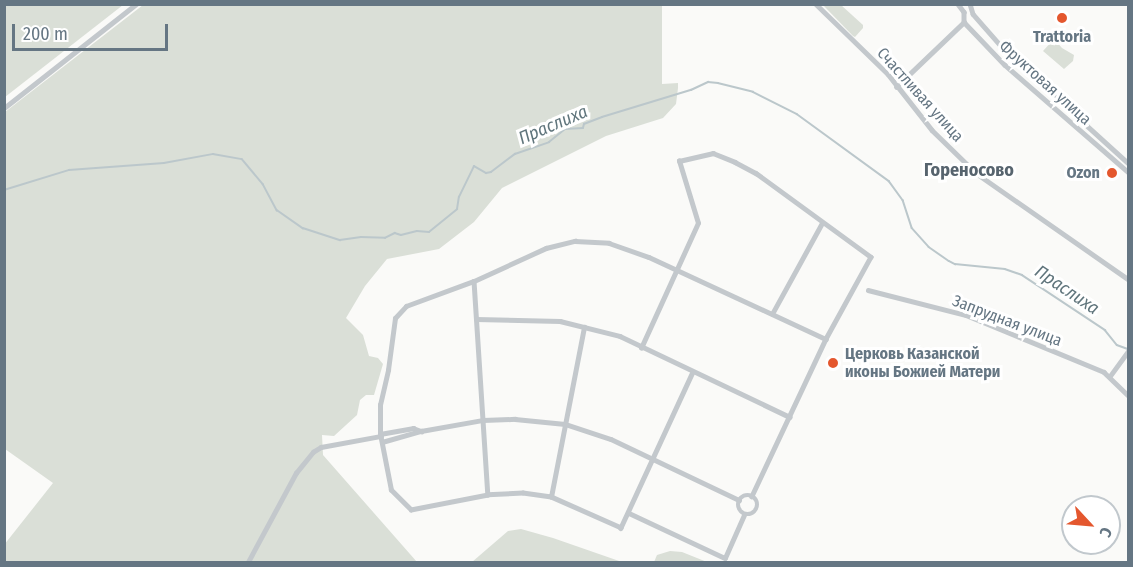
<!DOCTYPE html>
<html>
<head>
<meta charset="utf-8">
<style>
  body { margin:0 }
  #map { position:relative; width:1133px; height:567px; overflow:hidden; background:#fafaf8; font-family:"Fira Sans Condensed",sans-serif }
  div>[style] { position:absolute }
  .green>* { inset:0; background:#dadfd7 }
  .stream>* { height:1.5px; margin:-0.75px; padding:0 0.75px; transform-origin:0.75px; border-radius:0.75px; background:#bbc7cb }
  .minor>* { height:4.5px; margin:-2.25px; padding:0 2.25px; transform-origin:2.25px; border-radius:2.25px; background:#c3c8cc }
  .minor>.ring { margin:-2.25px; padding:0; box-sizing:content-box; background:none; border:4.5px solid #c3c8cc; border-radius:50% }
  .dots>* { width:16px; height:16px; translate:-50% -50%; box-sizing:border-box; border:3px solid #fff; border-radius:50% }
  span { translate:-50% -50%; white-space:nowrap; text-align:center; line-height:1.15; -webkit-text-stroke:6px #fff; paint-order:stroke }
  .poi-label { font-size:16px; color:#657683; font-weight:700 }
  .right { translate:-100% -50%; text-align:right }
  .left { translate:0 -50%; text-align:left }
  .street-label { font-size:16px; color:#657683 }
  .water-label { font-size:18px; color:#60757c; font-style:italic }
  .neighbourhood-label { font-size:18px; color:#57646e; font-weight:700 }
  .frame { position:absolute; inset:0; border:6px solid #657683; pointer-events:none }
  .north { position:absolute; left:1061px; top:495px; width:60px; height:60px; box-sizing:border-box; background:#fff; border:2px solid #c1c8cd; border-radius:50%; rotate:116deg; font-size:16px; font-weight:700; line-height:24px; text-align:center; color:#657683 }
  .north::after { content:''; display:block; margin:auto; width:21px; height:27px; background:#e4572e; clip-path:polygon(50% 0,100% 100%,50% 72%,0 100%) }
  .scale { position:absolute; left:12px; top:24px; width:156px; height:27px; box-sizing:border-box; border:3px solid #657683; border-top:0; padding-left:8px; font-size:18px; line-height:21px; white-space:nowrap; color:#657683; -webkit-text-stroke:4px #fff; paint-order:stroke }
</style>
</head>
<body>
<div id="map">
  <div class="green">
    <div style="clip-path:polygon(5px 4px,123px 4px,123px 5px,5px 97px)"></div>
    <div style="clip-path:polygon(143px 5px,662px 5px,662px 84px,678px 83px,678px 88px,676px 104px,663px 118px,606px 136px,502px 188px,474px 222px,439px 249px,387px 259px,365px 286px,346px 318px,363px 335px,369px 356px,378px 358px,383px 364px,374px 395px,366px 395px,360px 400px,357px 415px,334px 436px,322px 435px,323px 455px,417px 562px,5px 562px,4px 545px,53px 483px,5px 449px,5px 112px)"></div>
    <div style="clip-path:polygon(823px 5px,841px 5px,863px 25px,863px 28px,855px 37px,853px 36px)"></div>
    <div style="clip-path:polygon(1054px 39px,1062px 48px,1074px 55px,1073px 61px,1064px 69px,1043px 51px)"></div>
    <div style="clip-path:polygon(521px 529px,553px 538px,622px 562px,472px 562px,508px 531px)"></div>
    <div style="clip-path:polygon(670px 551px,682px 552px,707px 562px,654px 562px,657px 555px)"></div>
  </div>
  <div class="stream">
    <div style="left:4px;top:190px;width:68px;rotate:-17.1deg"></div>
    <div style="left:69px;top:170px;width:95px;rotate:-4.2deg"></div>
    <div style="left:164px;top:163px;width:50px;rotate:-10.4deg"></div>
    <div style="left:213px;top:154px;width:29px;rotate:10deg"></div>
    <div style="left:242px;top:159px;width:33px;rotate:50deg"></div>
    <div style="left:263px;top:184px;width:30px;rotate:62deg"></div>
    <div style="left:277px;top:210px;width:32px;rotate:35deg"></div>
    <div style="left:303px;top:228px;width:39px;rotate:18deg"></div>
    <div style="left:340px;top:240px;width:21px;rotate:-8deg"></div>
    <div style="left:361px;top:237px;width:24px;rotate:2deg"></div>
    <div style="left:385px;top:238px;width:11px;rotate:-27deg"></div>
    <div style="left:395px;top:233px;width:6px;rotate:18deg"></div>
    <div style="left:401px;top:235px;width:16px;rotate:-14deg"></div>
    <div style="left:417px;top:231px;width:12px;rotate:5deg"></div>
    <div style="left:429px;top:232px;width:36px;rotate:-39deg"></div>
    <div style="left:457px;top:209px;width:12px;rotate:-81deg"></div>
    <div style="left:459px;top:197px;width:34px;rotate:-64deg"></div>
    <div style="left:474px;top:166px;width:14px;rotate:30deg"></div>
    <div style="left:486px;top:173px;width:5px;rotate:-11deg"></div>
    <div style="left:491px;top:172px;width:30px;rotate:-37deg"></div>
    <div style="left:515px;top:154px;width:36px;rotate:-19deg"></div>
    <div style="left:549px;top:142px;width:21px;rotate:-39deg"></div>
    <div style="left:565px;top:129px;width:18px;rotate:-3deg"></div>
    <div style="left:583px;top:128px;width:4px;rotate:-76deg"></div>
    <div style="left:584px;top:124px;width:19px;rotate:-21deg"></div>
    <div style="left:602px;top:117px;width:93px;rotate:-16.9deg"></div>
    <div style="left:691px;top:90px;width:19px;rotate:-25deg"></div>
    <div style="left:708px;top:82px;width:10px;rotate:6deg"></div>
    <div style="left:718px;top:83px;width:36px;rotate:14deg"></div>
    <div style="left:753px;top:92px;width:49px;rotate:26.6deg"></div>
    <div style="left:797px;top:114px;width:114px;rotate:36.1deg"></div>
    <div style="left:889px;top:181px;width:24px;rotate:54deg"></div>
    <div style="left:903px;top:200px;width:29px;rotate:72deg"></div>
    <div style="left:912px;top:228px;width:25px;rotate:48deg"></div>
    <div style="left:929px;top:247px;width:24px;rotate:35deg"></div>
    <div style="left:949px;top:261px;width:7px;rotate:27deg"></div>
    <div style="left:955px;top:264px;width:50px;rotate:5.7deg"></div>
    <div style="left:1005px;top:269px;width:18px;rotate:19deg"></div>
    <div style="left:1022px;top:275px;width:100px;rotate:33.5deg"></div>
    <div style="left:1105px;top:330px;width:19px;rotate:51deg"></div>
    <div style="left:1117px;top:345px;width:12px;rotate:20deg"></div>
  </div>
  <div class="minor">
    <div style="left:816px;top:4px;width:100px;rotate:44.2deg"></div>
    <div style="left:888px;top:74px;width:71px;rotate:51.8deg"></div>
    <div style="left:932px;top:130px;width:62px;rotate:44.3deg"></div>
    <div style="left:976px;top:173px;width:185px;rotate:34.9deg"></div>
    <div style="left:958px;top:4px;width:10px;rotate:53deg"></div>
    <div style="left:964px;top:12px;width:10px;rotate:90deg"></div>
    <div style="left:964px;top:22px;width:59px;rotate:46.4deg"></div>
    <div style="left:1005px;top:65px;width:163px;rotate:41deg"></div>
    <div style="left:970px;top:4px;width:10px;rotate:73deg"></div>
    <div style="left:973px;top:14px;width:55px;rotate:48.7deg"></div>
    <div style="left:1009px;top:55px;width:161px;rotate:42.2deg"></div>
    <div style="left:896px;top:87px;width:94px;rotate:-43.7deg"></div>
    <div style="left:4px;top:108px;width:168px;rotate:-38.2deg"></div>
    <div style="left:474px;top:281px;width:214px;rotate:86.3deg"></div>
    <div style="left:868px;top:290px;width:101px;rotate:14.3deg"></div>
    <div style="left:966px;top:315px;width:149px;rotate:22.4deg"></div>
    <div style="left:1104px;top:372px;width:33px;rotate:44deg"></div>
    <div style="left:772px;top:314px;width:104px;rotate:-61.2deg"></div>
    <div style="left:476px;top:319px;width:84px;rotate:1.4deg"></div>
    <div style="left:560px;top:321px;width:62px;rotate:14deg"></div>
    <div style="left:620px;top:336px;width:188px;rotate:25.5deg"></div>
    <div style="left:641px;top:348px;width:137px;rotate:-65.5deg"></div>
    <div style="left:698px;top:223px;width:65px;rotate:-107deg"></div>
    <div style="left:679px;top:161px;width:35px;rotate:-13deg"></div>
    <div style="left:713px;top:153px;width:24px;rotate:22deg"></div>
    <div style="left:735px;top:162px;width:24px;rotate:28deg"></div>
    <div style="left:756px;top:173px;width:142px;rotate:36.1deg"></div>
    <div style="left:871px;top:257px;width:94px;rotate:118.8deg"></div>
    <div style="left:826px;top:339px;width:174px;rotate:115.2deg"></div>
    <div style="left:693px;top:372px;width:172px;rotate:114.8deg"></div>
    <div style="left:621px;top:528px;width:77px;rotate:-156.1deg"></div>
    <div style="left:551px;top:497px;width:28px;rotate:-172deg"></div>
    <div style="left:523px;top:493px;width:35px;rotate:177deg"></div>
    <div style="left:488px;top:495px;width:78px;rotate:169deg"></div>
    <div style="left:411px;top:510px;width:28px;rotate:-135deg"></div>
    <div style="left:391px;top:490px;width:57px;rotate:-101.1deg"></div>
    <div style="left:380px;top:434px;width:29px;rotate:-90deg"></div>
    <div style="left:380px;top:405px;width:36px;rotate:-77deg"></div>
    <div style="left:388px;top:370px;width:52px;rotate:-82.3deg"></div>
    <div style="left:395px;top:318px;width:16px;rotate:-47deg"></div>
    <div style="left:406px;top:306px;width:72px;rotate:-20.2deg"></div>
    <div style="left:474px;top:281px;width:79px;rotate:-24.6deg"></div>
    <div style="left:546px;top:248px;width:30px;rotate:-14deg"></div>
    <div style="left:575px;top:241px;width:34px;rotate:3deg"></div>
    <div style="left:609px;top:243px;width:42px;rotate:19.3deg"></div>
    <div style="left:649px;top:257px;width:195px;rotate:24.9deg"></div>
    <div style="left:1110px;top:376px;width:31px;rotate:-54deg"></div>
    <div style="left:380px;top:434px;width:34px;rotate:-10deg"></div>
    <div style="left:413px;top:428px;width:9px;rotate:21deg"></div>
    <div style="left:382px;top:442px;width:41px;rotate:-15.8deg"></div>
    <div style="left:421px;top:431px;width:63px;rotate:-10.1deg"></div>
    <div style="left:483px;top:420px;width:32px;rotate:-2deg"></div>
    <div style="left:515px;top:419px;width:50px;rotate:5.7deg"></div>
    <div style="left:565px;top:424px;width:48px;rotate:18.1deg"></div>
    <div style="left:611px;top:439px;width:142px;rotate:25.5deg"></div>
    <div class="ring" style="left:738px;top:495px;width:15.5px;height:15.5px"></div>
    <div style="left:551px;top:497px;width:173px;rotate:-79deg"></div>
    <div style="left:629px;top:513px;width:106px;rotate:25.1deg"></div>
    <div style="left:725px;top:558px;width:47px;rotate:-66.2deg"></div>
    <div style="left:248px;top:562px;width:101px;rotate:-61.7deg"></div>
    <div style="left:296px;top:473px;width:27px;rotate:-51deg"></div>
    <div style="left:313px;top:452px;width:9px;rotate:-32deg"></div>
    <div style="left:321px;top:447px;width:61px;rotate:-10.4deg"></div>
  </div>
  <div class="dots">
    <div style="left:1062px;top:18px;background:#e4572e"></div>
    <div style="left:1112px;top:173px;background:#e4572e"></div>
    <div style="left:833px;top:363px;background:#e4572e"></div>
  </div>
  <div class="poi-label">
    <span style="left:1062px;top:37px">Trattoria</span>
    <span class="right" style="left:1100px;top:173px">Ozon</span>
    <span class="left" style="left:845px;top:363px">Церковь Казанской<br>иконы Божией Матери</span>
  </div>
  <div class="street-label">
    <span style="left:1045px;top:83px;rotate:42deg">Фруктовая улица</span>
    <span style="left:920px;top:95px;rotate:48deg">Счастливая улица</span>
    <span style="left:1007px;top:321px;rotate:21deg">Запрудная улица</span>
  </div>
  <div class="water-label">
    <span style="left:553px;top:125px;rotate:-23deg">Праслиха</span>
    <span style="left:1067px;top:290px;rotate:34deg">Праслиха</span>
  </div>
  <div class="neighbourhood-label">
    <span style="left:969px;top:170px">Гореносово</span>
  </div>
  <div class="frame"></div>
  <div class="north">С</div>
  <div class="scale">200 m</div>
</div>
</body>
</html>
